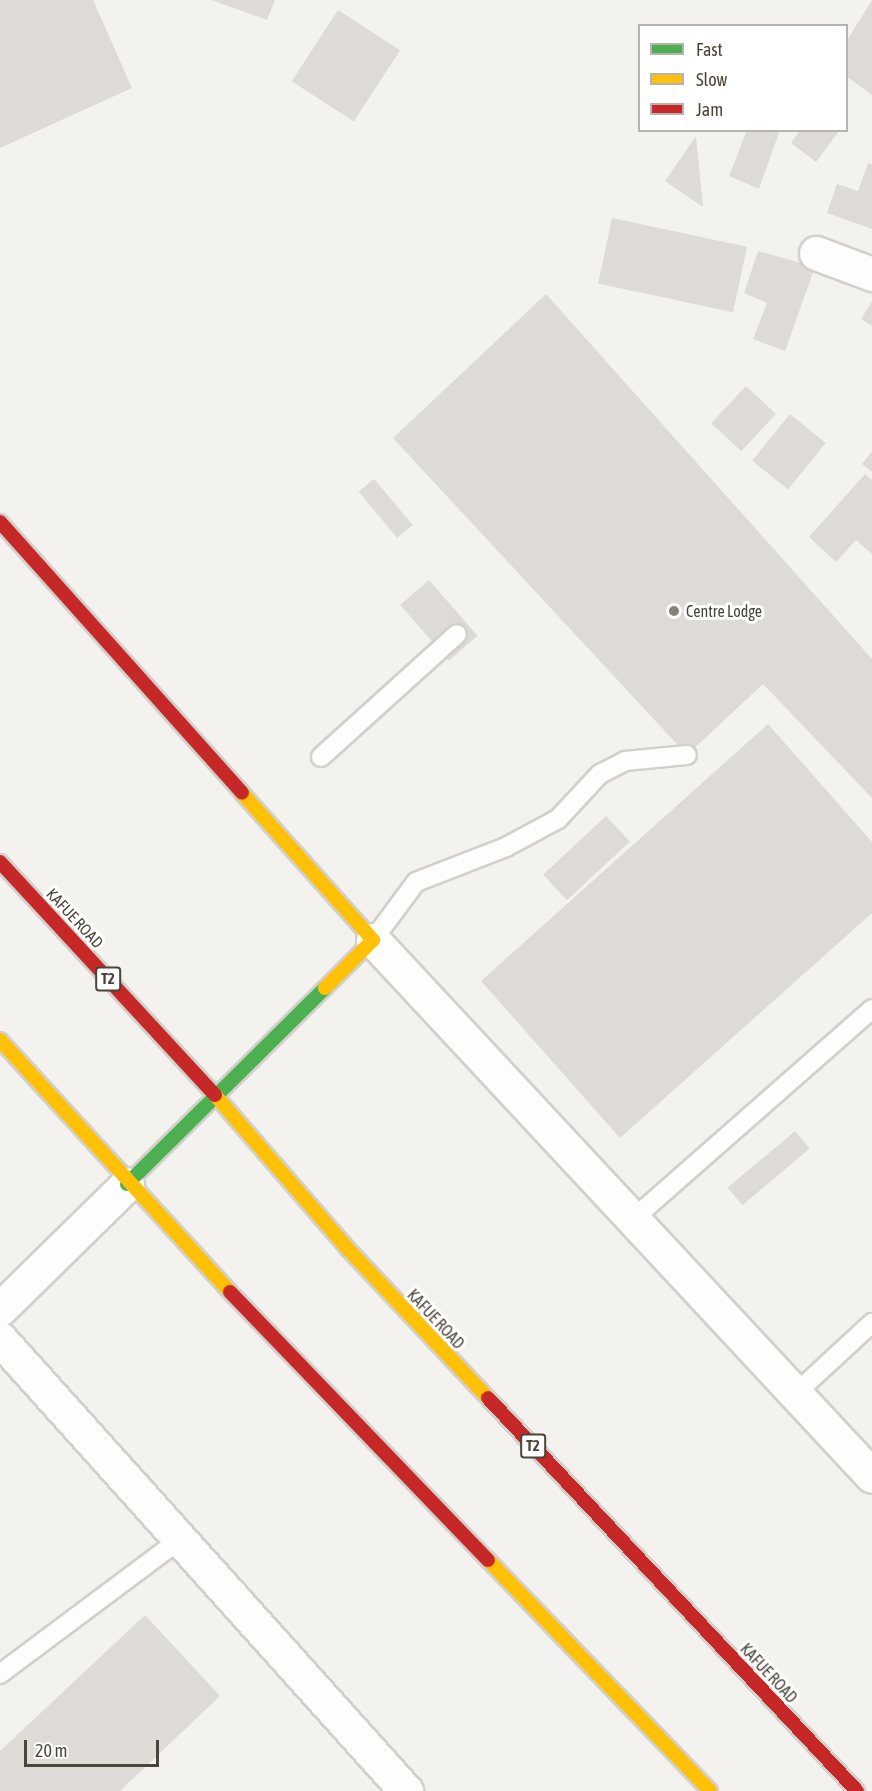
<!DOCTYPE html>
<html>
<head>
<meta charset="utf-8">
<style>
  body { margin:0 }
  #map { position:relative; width:872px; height:1791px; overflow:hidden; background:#f4f2ee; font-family:"Asap Condensed",sans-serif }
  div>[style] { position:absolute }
  .building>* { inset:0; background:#dedbd6; transform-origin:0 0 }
  .roads { filter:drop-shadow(2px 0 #d2d0cb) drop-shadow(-2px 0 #d2d0cb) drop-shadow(0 2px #d2d0cb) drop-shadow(0 -2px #d2d0cb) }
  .lane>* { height:18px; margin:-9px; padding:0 9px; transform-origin:9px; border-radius:9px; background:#fdfdfc }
  .street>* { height:33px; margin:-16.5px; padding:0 16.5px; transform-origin:16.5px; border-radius:16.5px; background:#fdfdfc }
  .fast>* { height:14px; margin:-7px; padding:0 7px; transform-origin:7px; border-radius:7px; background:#4caf50 }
  .slow>* { height:14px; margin:-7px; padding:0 7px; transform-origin:7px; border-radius:7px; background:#ffc107 }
  .jam>* { height:14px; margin:-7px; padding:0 7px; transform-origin:7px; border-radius:7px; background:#c62828 }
  .dots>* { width:16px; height:16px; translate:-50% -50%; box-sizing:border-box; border:3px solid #fff; border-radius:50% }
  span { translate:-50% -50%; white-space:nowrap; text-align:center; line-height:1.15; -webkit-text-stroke:6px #fff; paint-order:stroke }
  .shield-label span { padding:2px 4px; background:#fff; border:2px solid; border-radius:4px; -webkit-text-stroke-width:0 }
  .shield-label { font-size:15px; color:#4b4439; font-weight:700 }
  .poi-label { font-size:16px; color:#4b4439 }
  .left { translate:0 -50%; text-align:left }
  .street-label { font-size:16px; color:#4b4439 }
  .legend { position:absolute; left:638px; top:24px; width:210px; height:108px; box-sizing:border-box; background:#fff; border:2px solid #b7b4b0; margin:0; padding:8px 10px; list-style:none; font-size:18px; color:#4b4439 }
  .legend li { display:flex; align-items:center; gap:12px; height:30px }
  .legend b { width:30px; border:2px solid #b7b4b0 }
  .scale { position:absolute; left:24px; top:1740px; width:135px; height:27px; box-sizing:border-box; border:3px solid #4b4439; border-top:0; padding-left:8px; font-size:18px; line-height:21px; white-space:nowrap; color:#4b4439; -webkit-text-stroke:4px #fff; paint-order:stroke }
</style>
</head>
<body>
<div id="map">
  <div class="building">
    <div style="clip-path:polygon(0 0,93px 0,132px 88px,0 148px)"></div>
    <div style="clip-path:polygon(211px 0,275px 0,267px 20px)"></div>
    <div style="clip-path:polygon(872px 0,872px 95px,846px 76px,846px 42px)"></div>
    <div style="left:338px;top:10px;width:74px;height:85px;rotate:33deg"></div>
    <div style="clip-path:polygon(747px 130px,780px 130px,759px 189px,729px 176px)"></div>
    <div style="clip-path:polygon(800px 130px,840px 130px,816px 162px,791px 143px)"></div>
    <div style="clip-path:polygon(696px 136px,703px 207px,665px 181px)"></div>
    <div style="clip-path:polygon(868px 163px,872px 164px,872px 229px,827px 213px,837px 184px,858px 191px)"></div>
    <div style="left:612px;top:218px;width:138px;height:67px;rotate:12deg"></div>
    <div style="clip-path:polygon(758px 251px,815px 267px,785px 351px,753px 339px,767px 303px,744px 293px)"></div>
    <div style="clip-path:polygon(546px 294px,872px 659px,872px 798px,763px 684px,687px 755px,393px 438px)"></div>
    <div style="clip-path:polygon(872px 301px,872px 326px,861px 319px)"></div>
    <div style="left:746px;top:386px;width:41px;height:51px;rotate:43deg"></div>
    <div style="left:790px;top:414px;width:46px;height:60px;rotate:39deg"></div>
    <div style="clip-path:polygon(872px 451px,872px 472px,862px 464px)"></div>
    <div style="clip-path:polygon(865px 474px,872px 480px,872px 554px,856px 540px,836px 562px,809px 537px)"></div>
    <div style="left:374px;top:479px;width:60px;height:20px;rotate:50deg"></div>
    <div style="left:429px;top:580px;width:74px;height:38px;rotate:49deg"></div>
    <div style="clip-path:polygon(768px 724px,872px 842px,872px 913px,620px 1138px,481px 981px)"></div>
    <div style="left:606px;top:816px;width:35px;height:86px;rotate:47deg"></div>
    <div style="left:795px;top:1131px;width:23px;height:88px;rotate:50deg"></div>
    <div style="clip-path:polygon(145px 1615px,220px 1696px,120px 1791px,0 1791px,0 1751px)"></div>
  </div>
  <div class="roads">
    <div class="lane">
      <div style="left:321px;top:757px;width:183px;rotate:-42.1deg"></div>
      <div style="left:373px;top:940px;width:72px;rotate:-53.4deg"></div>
      <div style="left:416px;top:882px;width:97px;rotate:-21.3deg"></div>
      <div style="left:506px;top:847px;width:59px;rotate:-28.3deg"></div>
      <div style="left:558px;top:819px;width:62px;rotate:-47deg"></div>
      <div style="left:600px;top:774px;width:28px;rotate:-27deg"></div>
      <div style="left:625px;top:761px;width:62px;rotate:-5.5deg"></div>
      <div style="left:633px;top:1219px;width:318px;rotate:-41.3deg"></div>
      <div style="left:795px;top:1394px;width:105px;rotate:-42.7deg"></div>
      <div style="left:0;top:1674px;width:224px;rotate:-36.8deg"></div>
    </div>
    <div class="street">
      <div style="left:816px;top:253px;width:60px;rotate:20.6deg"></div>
      <div style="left:373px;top:940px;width:732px;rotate:47.05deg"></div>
      <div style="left:0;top:1309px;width:178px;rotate:-44.5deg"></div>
      <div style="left:0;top:1339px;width:608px;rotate:48.07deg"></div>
    </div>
    <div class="fast">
      <div style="left:127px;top:1184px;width:279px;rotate:-44.7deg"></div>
    </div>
    <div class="slow">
      <div style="left:242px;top:793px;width:197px;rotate:48.3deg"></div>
      <div style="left:373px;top:940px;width:68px;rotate:135deg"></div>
      <div style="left:0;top:1040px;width:341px;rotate:47.6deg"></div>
      <div style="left:215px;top:1095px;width:203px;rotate:49.2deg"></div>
      <div style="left:348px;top:1249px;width:204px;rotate:46.8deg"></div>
      <div style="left:488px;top:1560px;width:320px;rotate:46.1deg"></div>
    </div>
    <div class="jam">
      <div style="left:0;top:522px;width:363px;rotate:48.2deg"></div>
      <div style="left:0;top:862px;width:317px;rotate:47.3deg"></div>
      <div style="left:230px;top:1292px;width:372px;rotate:46.1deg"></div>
      <div style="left:488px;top:1398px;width:539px;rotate:46.8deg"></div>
    </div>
  </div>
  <div class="dots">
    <div style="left:674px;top:611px;background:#868178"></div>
  </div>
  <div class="shield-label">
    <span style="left:108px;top:979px">T2</span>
    <span style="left:533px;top:1446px">T2</span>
  </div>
  <div class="poi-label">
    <span class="left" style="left:686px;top:611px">Centre Lodge</span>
  </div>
  <div class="street-label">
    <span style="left:75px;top:918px;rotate:47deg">KAFUE ROAD</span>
    <span style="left:436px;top:1319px;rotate:47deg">KAFUE ROAD</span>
    <span style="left:769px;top:1673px;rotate:47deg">KAFUE ROAD</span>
  </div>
  <ul class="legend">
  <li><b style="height:8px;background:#4caf50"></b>Fast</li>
  <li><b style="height:8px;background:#ffc107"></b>Slow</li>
  <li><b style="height:8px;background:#c62828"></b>Jam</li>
  </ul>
  <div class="scale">20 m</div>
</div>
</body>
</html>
